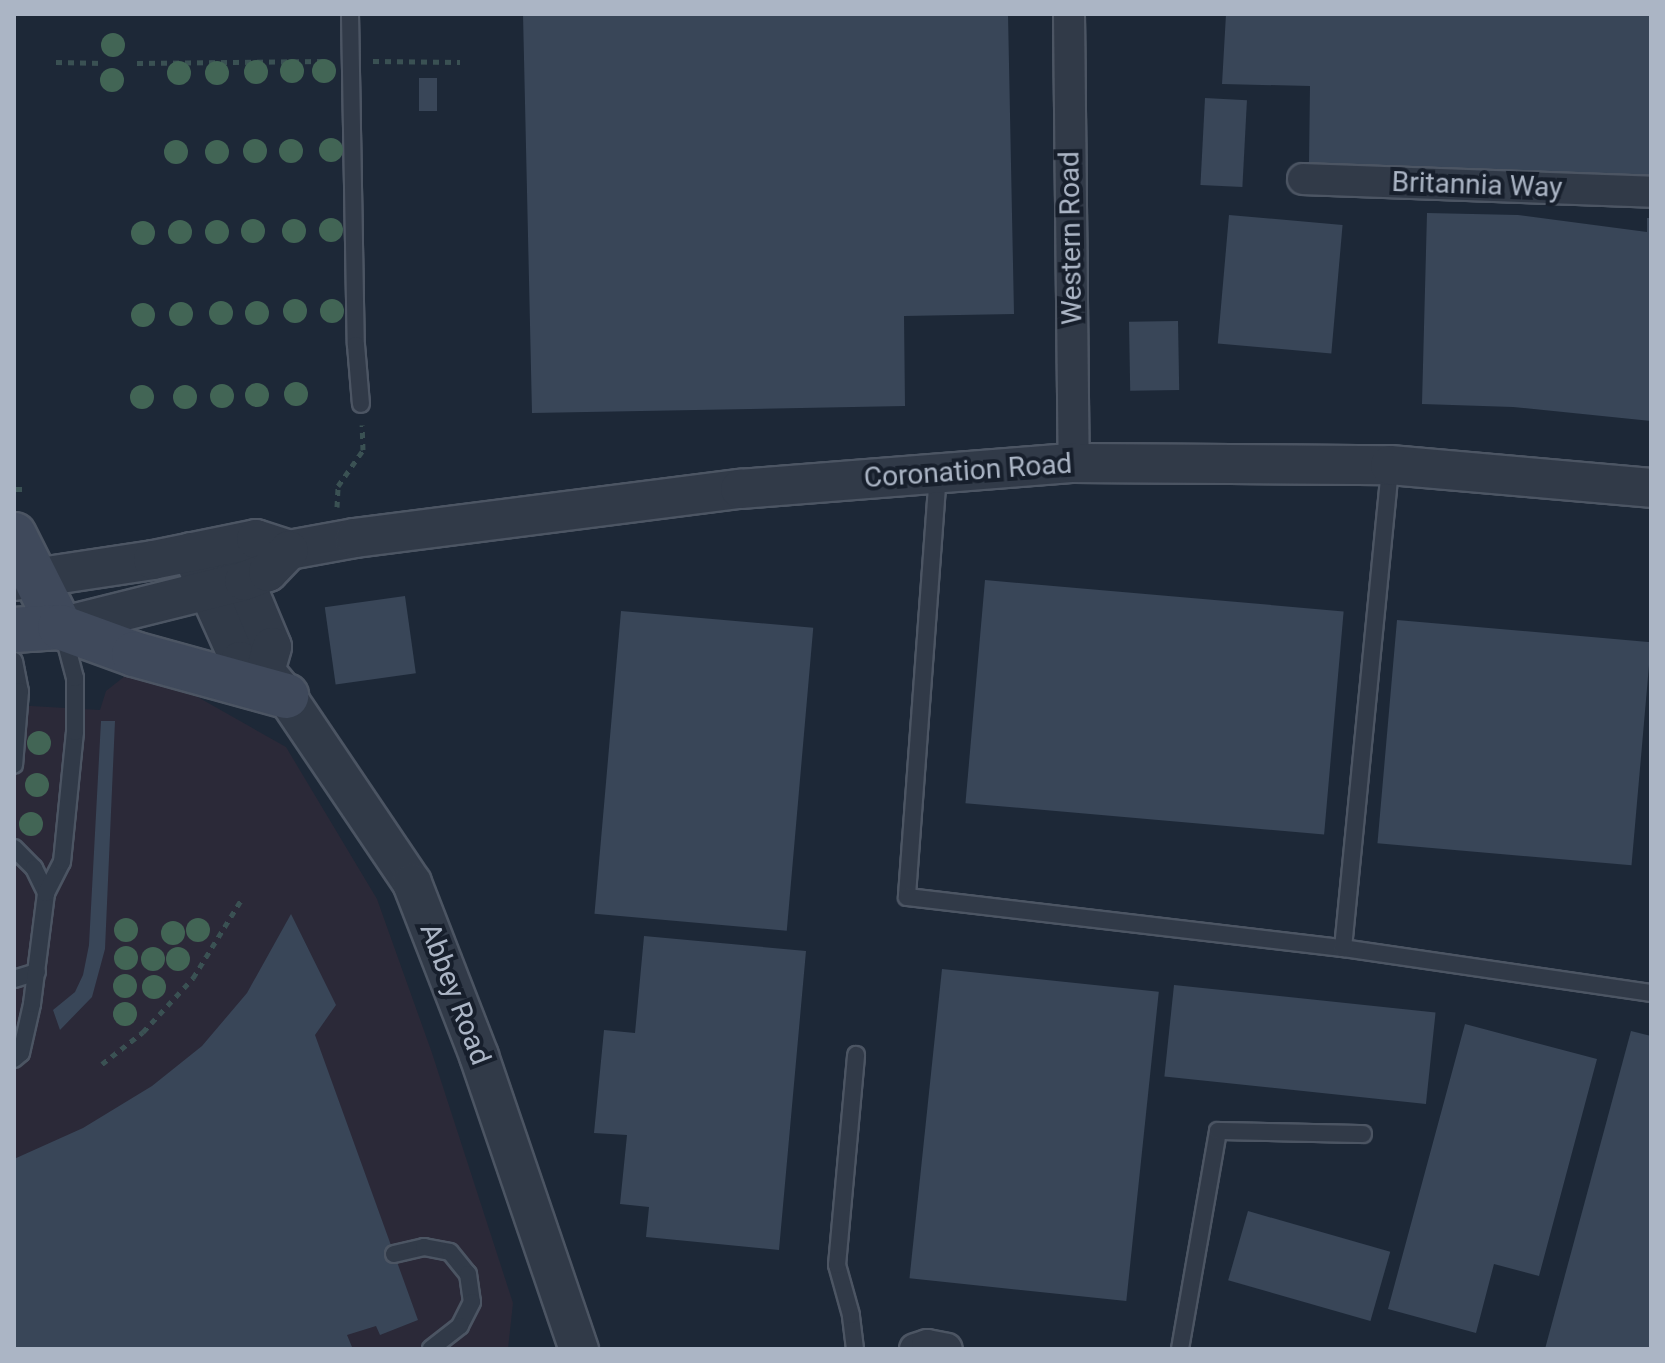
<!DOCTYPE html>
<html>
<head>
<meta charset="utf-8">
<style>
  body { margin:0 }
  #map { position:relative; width:1665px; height:1363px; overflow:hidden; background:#1d2837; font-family:Roboto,sans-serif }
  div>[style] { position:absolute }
  .medical>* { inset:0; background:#2b2938 }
  .building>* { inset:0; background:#394658; transform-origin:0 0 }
  .path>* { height:5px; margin-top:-2.5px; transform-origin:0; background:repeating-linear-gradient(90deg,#3a5153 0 6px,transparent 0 12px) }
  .roads { filter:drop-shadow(2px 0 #4c5563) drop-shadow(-2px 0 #4c5563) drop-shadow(0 2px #4c5563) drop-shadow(0 -2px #4c5563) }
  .service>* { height:16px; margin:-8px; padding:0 8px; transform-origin:8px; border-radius:8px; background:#313a48 }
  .minor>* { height:30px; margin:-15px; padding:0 15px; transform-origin:15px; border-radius:15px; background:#313a48 }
  .tertiary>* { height:38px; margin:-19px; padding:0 19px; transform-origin:19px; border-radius:19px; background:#313a48 }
  .secondary>* { height:44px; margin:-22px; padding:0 22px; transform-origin:22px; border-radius:22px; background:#3f495b }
  .trees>* { width:24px; height:24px; margin:-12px; border-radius:50%; background:#426555 }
  span { translate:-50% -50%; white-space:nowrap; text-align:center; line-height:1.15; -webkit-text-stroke:8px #171f2c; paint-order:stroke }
  .street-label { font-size:28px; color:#abb5c5 }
  .frame { position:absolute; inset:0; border:16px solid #abb5c5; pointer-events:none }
</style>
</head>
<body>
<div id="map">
  <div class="medical">
    <div style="clip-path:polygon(125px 676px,180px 687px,286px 747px,377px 899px,432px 1053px,513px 1303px,508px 1349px,14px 1349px,14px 705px,100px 710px,106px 691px)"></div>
  </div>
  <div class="building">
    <div style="clip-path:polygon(523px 14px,1008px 14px,1014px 314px,904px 316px,905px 406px,532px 413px)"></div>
    <div style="clip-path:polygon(1226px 14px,1651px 14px,1651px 176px,1309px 163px,1310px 86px,1222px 84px)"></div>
    <div style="left:419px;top:78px;width:18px;height:33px"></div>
    <div style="left:1205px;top:98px;width:42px;height:87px;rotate:3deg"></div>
    <div style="clip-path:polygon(1427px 213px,1518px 215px,1647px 232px,1647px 218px,1651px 218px,1651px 421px,1513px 407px,1422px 404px)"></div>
    <div style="left:1229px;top:215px;width:114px;height:129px;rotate:5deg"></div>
    <div style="left:1178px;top:321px;width:69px;height:49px;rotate:89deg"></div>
    <div style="left:985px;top:580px;width:360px;height:224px;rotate:5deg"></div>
    <div style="left:405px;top:596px;width:78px;height:81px;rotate:82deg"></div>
    <div style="left:621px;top:611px;width:193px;height:304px;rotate:5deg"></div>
    <div style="left:1397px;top:620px;width:255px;height:224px;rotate:5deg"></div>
    <div style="clip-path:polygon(101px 721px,115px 721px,105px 949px,92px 997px,60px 1030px,53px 1010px,75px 992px,83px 975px,89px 945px)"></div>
    <div style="clip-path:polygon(291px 914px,336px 1005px,315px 1035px,418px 1320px,380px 1335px,376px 1326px,347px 1335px,352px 1347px,347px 1349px,14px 1349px,14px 1159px,83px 1128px,152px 1086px,202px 1046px,247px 993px)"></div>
    <div style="clip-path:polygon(644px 936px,806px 951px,779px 1250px,646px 1237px,649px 1207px,620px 1204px,627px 1135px,594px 1133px,604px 1030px,635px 1033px)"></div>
    <div style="left:942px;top:969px;width:218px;height:311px;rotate:6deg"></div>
    <div style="left:1174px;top:985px;width:263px;height:92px;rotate:6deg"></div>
    <div style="clip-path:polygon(1465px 1024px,1597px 1059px,1539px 1276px,1494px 1264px,1476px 1333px,1388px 1309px)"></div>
    <div style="clip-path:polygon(1631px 1031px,1651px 1036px,1651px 1349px,1545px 1349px)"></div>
    <div style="left:1248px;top:1211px;width:148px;height:72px;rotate:16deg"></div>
  </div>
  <div class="path">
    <div style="left:373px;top:61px;width:87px;rotate:0.7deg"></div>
    <div style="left:56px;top:62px;width:48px;rotate:1.2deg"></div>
    <div style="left:137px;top:63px;width:190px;rotate:-0.6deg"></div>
    <div style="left:16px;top:489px;width:11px"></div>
    <div style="left:337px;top:507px;width:21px;rotate:-87deg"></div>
    <div style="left:338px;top:486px;width:44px;rotate:-55.2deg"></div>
    <div style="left:363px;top:450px;width:25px;rotate:-92deg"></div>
    <div style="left:102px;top:1064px;width:52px;rotate:-38deg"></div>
    <div style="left:143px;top:1032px;width:74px;rotate:-47.2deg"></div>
    <div style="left:193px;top:978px;width:95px;rotate:-58.3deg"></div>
  </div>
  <div class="roads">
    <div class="service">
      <div style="left:350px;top:14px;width:331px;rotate:89deg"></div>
      <div style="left:356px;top:345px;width:59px;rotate:85.2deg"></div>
      <div style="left:938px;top:473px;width:425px;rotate:94.2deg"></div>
      <div style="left:907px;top:897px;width:439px;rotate:6.7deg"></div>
      <div style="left:1343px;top:948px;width:311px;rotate:8.3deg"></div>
      <div style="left:14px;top:661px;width:31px;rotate:79deg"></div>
      <div style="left:20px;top:691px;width:74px;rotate:94.6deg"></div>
      <div style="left:14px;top:848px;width:28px;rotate:45deg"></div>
      <div style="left:34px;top:868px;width:28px;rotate:64deg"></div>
      <div style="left:1343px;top:948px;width:485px;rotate:-84.4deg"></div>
      <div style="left:14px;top:979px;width:24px;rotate:-17deg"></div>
      <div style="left:14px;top:1059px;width:9px;rotate:-41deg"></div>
      <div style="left:21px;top:1053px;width:50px;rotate:-77.3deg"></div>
      <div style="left:32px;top:1004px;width:112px;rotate:-82.8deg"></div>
      <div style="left:46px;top:893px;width:35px;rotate:-63deg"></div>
      <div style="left:62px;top:862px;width:131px;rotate:-84.3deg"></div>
      <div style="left:75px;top:732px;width:54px;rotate:-90deg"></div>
      <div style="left:75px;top:678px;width:43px;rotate:-104.7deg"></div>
      <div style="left:394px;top:1254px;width:31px;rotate:-13deg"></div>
      <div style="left:424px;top:1247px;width:26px;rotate:11deg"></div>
      <div style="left:450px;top:1252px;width:28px;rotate:51deg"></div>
      <div style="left:468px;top:1274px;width:28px;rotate:82deg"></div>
      <div style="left:472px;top:1302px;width:27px;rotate:117deg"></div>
      <div style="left:460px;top:1326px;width:37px;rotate:142deg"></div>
      <div style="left:855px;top:1349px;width:34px;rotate:-97deg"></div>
      <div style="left:851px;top:1315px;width:52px;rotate:-105.6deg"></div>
      <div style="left:837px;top:1265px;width:211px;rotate:-84.8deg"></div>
      <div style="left:1180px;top:1349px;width:221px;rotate:-80.1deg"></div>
      <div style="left:1218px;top:1131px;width:145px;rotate:1.2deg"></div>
    </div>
    <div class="minor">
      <div style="left:1069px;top:14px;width:449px;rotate:89.4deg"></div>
      <div style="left:1303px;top:179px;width:348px;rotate:2.1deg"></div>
      <div style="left:915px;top:1349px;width:13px;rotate:-18deg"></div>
      <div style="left:927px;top:1345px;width:20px;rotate:11deg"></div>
    </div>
    <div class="tertiary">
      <div style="left:191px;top:552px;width:120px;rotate:65.8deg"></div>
      <div style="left:240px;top:661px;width:27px;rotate:22deg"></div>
      <div style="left:265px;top:671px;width:33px;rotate:50deg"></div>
      <div style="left:286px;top:696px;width:225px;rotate:56deg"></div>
      <div style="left:412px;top:883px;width:186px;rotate:68.8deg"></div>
      <div style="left:479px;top:1056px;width:310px;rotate:71.2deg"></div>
      <div style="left:235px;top:558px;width:96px;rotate:67.4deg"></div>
      <div style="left:272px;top:647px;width:25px;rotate:106deg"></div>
      <div style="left:14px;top:581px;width:141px;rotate:-8.6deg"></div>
      <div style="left:153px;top:560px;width:105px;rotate:-11.5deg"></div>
      <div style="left:256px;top:539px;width:35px;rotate:18deg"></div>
      <div style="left:289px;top:550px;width:67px;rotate:-10.3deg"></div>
      <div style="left:355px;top:538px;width:388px;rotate:-7.3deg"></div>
      <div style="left:740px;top:489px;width:335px;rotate:-4.5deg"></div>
      <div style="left:1074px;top:463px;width:316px;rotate:0.4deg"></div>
      <div style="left:1390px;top:465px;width:262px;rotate:5deg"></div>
      <div style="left:60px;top:627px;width:190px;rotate:-14deg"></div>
      <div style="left:244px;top:581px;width:26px;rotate:-21deg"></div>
      <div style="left:268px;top:572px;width:30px;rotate:-46deg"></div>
    </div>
    <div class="secondary">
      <div style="left:14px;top:535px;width:103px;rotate:63.4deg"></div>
      <div style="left:14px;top:630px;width:46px;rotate:-3.7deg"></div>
      <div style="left:60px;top:627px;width:79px;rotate:20deg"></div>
      <div style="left:134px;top:654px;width:158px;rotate:15.4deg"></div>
    </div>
  </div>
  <div class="trees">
    <div style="left:113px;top:45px"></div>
    <div style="left:292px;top:71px"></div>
    <div style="left:324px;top:71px"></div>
    <div style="left:256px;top:72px"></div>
    <div style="left:179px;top:73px"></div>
    <div style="left:217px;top:73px"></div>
    <div style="left:112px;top:80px"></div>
    <div style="left:331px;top:150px"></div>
    <div style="left:255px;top:151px"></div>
    <div style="left:291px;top:151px"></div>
    <div style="left:176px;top:152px"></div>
    <div style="left:217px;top:152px"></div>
    <div style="left:331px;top:230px"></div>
    <div style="left:253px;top:231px"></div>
    <div style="left:294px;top:231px"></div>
    <div style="left:180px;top:232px"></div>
    <div style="left:217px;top:232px"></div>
    <div style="left:143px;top:233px"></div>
    <div style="left:295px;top:311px"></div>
    <div style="left:332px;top:311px"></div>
    <div style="left:221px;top:313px"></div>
    <div style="left:257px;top:313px"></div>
    <div style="left:181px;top:314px"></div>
    <div style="left:143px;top:315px"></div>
    <div style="left:296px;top:394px"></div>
    <div style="left:257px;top:395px"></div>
    <div style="left:222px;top:396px"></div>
    <div style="left:142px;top:397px"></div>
    <div style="left:185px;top:397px"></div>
    <div style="left:39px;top:743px"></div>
    <div style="left:37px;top:785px"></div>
    <div style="left:31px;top:824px"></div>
    <div style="left:126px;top:930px"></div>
    <div style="left:198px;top:930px"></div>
    <div style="left:173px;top:933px"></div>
    <div style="left:126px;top:958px"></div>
    <div style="left:153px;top:959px"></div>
    <div style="left:178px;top:959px"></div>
    <div style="left:125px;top:986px"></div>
    <div style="left:154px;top:987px"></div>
    <div style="left:125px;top:1014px"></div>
  </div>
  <div class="street-label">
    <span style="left:1477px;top:185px;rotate:2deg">Britannia Way</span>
    <span style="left:1071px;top:238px;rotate:-91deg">Western Road</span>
    <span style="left:968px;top:471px;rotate:-4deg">Coronation Road</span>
    <span style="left:455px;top:994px;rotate:69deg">Abbey Road</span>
  </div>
  <div class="frame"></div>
</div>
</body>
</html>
